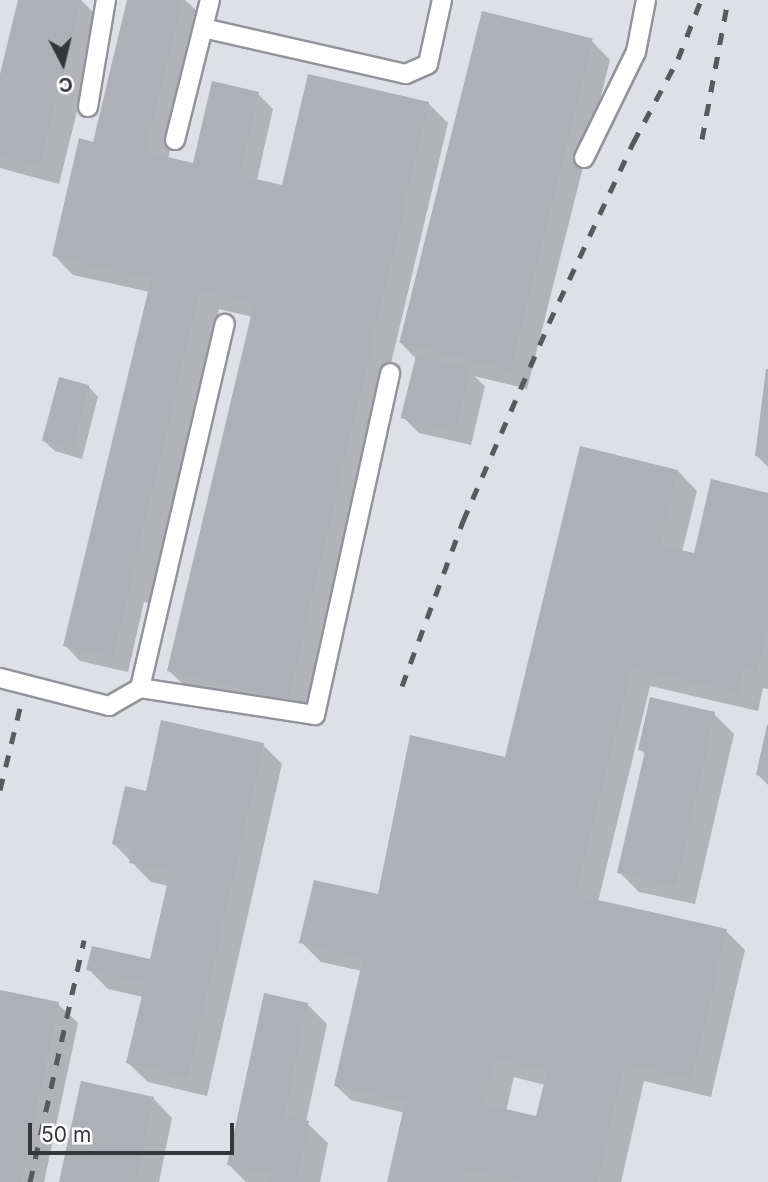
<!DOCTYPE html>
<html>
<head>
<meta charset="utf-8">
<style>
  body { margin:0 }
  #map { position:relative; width:768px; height:1182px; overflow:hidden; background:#dee0e5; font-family:Inter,sans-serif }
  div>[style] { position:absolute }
  .shadow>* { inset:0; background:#0003 }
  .building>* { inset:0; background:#afb0b5; transform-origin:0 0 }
  .roads { filter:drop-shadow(2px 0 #929499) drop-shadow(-2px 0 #929499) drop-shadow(0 2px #929499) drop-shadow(0 -2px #929499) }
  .service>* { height:18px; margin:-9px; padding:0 9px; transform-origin:9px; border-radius:9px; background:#fff }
  .rail>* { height:5px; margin-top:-2.5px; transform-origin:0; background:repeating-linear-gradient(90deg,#57595b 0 12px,transparent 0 24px) }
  span { translate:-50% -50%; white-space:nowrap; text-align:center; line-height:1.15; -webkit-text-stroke:5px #fff; paint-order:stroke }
  .north { position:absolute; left:28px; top:28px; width:70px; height:70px; -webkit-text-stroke:5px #fff; paint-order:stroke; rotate:173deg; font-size:19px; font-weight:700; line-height:28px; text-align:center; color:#353638 }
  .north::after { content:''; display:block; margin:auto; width:24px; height:32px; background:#353638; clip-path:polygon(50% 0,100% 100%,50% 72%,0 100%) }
  .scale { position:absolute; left:28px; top:1123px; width:206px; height:32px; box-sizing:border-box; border:4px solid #353638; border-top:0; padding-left:9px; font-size:21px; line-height:24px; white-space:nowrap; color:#353638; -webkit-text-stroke:5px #fff; paint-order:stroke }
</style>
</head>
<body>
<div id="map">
  <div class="shadow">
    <div style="clip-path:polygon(20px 0,81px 0,100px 19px,59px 184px,0 168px,0 81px)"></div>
    <div style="clip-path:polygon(129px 0,185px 0,198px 12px,170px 129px,174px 133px,168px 159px,198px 167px,258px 94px,273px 109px,257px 180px,284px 187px,428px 103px,448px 123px,307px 718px,189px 690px,169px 671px,253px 317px,219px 309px,149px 603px,144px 602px,128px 672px,80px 661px,65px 645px,150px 292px,73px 275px,54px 255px,95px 144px)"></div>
    <div style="clip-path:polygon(591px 40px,610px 60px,527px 389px,474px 376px,485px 386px,471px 445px,419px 433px,404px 418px,417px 360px,400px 342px)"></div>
    <div style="clip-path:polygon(768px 370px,768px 467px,757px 456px)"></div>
    <div style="clip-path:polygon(88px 386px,98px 397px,82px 459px,55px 451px,44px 441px)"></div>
    <div style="clip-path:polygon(evenodd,678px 471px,697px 491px,682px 552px,695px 555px,768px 495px,768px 689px,763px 688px,758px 711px,650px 686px,598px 902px,726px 931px,745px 950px,711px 1097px,644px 1081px,621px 1182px,389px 1182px,405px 1113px,351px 1100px,335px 1085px,362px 971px,321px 962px,301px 942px,379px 896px,411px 737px,506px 759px,678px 471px,514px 1077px,545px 1085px,537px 1118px,506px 1111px,514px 1077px)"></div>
    <div style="clip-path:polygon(714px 714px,734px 734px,695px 904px,639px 892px,619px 872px,646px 755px,640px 749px)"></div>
    <div style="clip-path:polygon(768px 731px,768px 785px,758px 775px)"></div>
    <div style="clip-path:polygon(263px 745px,282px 764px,207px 1096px,148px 1082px,128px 1063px,143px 997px,108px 989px,88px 969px,152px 961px,169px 886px,151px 882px,114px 844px)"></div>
    <div style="clip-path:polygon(0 991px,58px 1004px,78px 1023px,44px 1182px,0 1182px)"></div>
    <div style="clip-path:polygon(307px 1004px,327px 1024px,306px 1122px,328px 1143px,320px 1182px,246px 1182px,229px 1165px)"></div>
    <div style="clip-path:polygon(153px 1098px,172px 1118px,159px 1182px,61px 1182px)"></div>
  </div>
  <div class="building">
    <div style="clip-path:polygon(18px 0,81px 0,40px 165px,0 156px,0 74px)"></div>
    <div style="clip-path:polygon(127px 0,182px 0,146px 152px,193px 163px,212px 81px,259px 92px,239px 175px,282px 185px,308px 74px,429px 102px,288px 700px,167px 671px,254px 303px,200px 290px,113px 657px,63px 646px,151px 279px,52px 256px,79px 138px,93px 142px)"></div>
    <div style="left:482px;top:11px;width:114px;height:342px;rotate:14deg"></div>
    <div style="left:416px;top:356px;width:56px;height:64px;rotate:14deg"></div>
    <div style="clip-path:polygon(766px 369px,768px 369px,768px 458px,755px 456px)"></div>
    <div style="left:59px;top:377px;width:31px;height:66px;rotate:15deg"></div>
    <div style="clip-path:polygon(evenodd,580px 446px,678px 470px,660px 545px,694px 553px,711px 479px,768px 493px,768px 631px,757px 672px,744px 669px,739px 692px,631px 668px,576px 895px,727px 929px,692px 1079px,625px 1063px,597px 1182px,521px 1182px,466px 1170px,464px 1182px,387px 1182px,405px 1102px,334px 1086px,363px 958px,299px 943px,314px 880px,378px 894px,410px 735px,505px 757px,580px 446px,495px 1059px,547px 1071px,536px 1116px,484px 1104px,495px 1059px)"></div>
    <div style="clip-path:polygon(650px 697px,715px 712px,676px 886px,617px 873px,645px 751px,638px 750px)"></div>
    <div style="clip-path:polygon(161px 720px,264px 743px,188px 1077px,126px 1063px,145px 983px,86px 970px,92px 946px,150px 959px,170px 872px,129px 863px,132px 849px,112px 844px,125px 786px,146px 791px)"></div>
    <div style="clip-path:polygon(767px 725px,768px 725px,768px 778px,756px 775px)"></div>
    <div style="clip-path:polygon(0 990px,59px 1002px,21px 1182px,0 1182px)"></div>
    <div style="clip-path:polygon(264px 993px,308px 1003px,284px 1116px,309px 1121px,297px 1179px,308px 1182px,268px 1182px,270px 1174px,227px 1165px)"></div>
    <div style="clip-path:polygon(81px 1081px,154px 1097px,135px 1182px,59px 1182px)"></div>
  </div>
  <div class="roads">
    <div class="service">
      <div style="left:203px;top:28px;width:208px;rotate:12.8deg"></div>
      <div style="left:406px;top:74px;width:24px;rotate:-24deg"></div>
      <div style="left:428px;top:64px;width:66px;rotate:-77.7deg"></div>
      <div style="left:88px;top:107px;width:109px;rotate:-80.5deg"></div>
      <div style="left:175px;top:140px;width:144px;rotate:-76deg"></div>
      <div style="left:584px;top:158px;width:118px;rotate:-63.9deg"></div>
      <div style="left:636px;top:52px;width:53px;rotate:-79.1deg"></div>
      <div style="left:0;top:678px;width:113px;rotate:14.4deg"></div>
      <div style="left:109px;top:706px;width:36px;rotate:-30deg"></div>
      <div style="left:140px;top:688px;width:374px;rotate:-76.9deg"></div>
      <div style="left:140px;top:688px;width:177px;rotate:8.8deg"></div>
      <div style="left:315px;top:715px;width:350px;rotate:-77.6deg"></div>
    </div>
  </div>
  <div class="rail">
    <div style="left:702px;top:139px;width:141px;rotate:-79.4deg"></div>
    <div style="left:402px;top:686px;width:176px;rotate:-69.7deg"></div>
    <div style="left:463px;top:521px;width:216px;rotate:-66.5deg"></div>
    <div style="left:549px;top:323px;width:199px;rotate:-65deg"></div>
    <div style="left:633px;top:143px;width:95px;rotate:-61.8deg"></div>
    <div style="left:678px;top:59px;width:63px;rotate:-68.7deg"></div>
    <div style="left:0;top:790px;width:89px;rotate:-76.3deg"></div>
    <div style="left:30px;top:1182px;width:248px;rotate:-77.4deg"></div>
  </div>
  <div class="north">С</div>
  <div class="scale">50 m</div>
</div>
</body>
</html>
